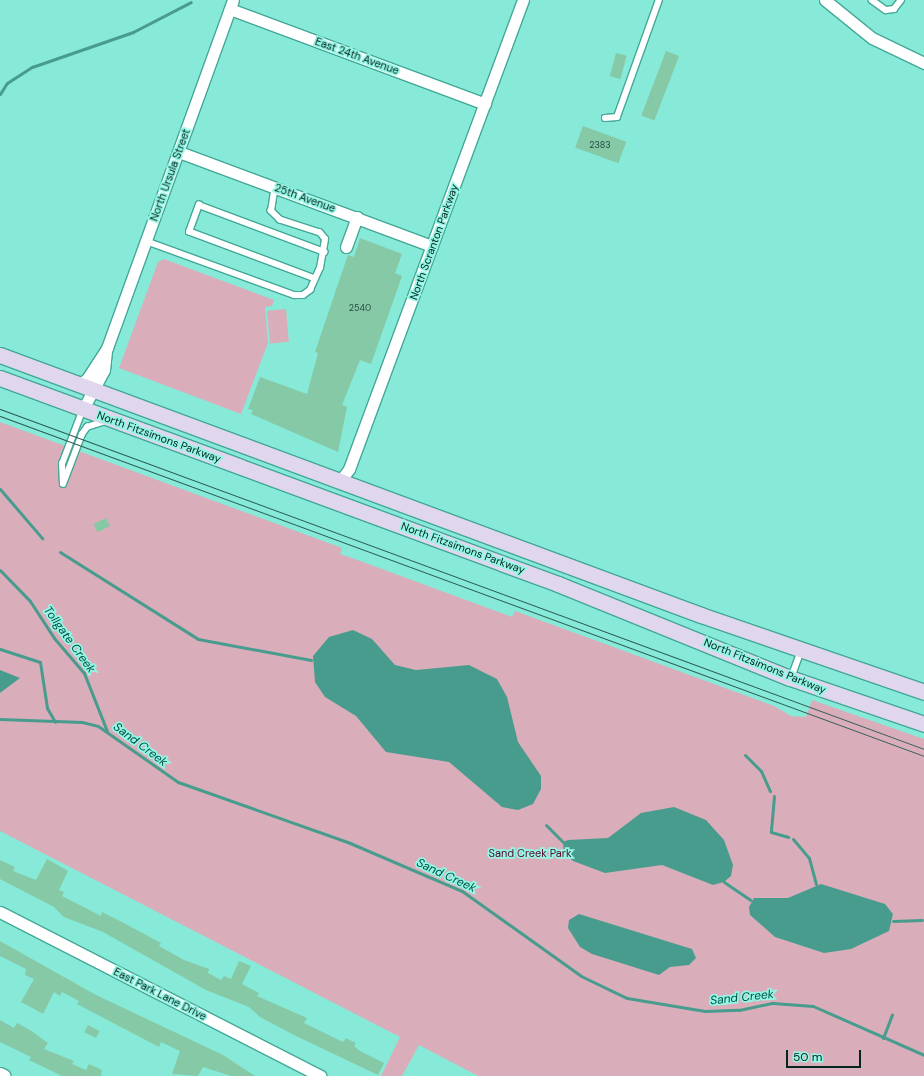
<!DOCTYPE html>
<html>
<head>
<meta charset="utf-8">
<style>
  body { margin:0 }
  #map { position:relative; width:924px; height:1076px; overflow:hidden; background:#87e9d7; font-family:"DM Sans",sans-serif }
  div>[style] { position:absolute }
  .green>* { inset:0; background:#d9aeba; transform-origin:0 0 }
  .water>* { inset:0; background:#489c8e }
  .stream>* { height:3px; margin:-1.5px; padding:0 1.5px; transform-origin:1.5px; border-radius:1.5px; background:#489c8e }
  .building>* { inset:0; background:#86c9a6; transform-origin:0 0 }
  .roads { filter:drop-shadow(1px 0 #43a897) drop-shadow(-1px 0 #43a897) drop-shadow(0 1px #43a897) drop-shadow(0 -1px #43a897) }
  .service>* { height:5.5px; margin:-2.75px; padding:0 2.75px; transform-origin:2.75px; border-radius:2.75px; background:#fff }
  .minor>* { height:11px; margin:-5.5px; padding:0 5.5px; transform-origin:5.5px; border-radius:5.5px; background:#fff }
  .tertiary>* { height:13px; margin:-6.5px; padding:0 6.5px; transform-origin:6.5px; border-radius:6.5px; background:#fff }
  .secondary>* { height:15px; margin:-7.5px; padding:0 7.5px; transform-origin:7.5px; border-radius:7.5px; background:#e0d6ee }
  .tram>* { height:1px; margin:-0.5px; padding:0 0.5px; transform-origin:0.5px; border-radius:0.5px; background:#285951 }
  span { translate:-50% -50%; white-space:nowrap; text-align:center; line-height:1.15; -webkit-text-stroke:3.5px #94f6e4; paint-order:stroke }
  .number-label { font-size:9px; color:#244d41 }
  .number-label span { -webkit-text-stroke-width:0 }
  .street-label { font-size:11px; color:#04241f }
  .park-label { font-size:11px; color:#59082c }
  .water-label { font-size:12px; color:#014f45; font-style:italic }
  .scale { position:absolute; left:786px; top:1050px; width:75px; height:18px; box-sizing:border-box; border:2px solid #04241f; border-top:0; padding-left:5px; font-size:12px; line-height:14px; white-space:nowrap; color:#04241f; -webkit-text-stroke:3px #94f6e4; paint-order:stroke }
</style>
</head>
<body>
<div id="map">
  <div class="green">
    <div style="clip-path:polygon(164px 259px,274px 300px,272px 306px,265px 307px,268px 343px,241px 414px,119px 368px,158px 262px)"></div>
    <div style="left:286px;top:309px;width:33px;height:19px;rotate:85deg"></div>
    <div style="clip-path:polygon(0 422px,342px 548px,340px 554px,352px 558px,512px 617px,515px 611px,774px 706px,791px 716px,806px 717px,812px 700px,924px 739px,924px 1076px,478px 1076px,419px 1045px,402px 1076px,381px 1076px,400px 1037px,0 831px)"></div>
  </div>
  <div class="water">
    <div style="clip-path:polygon(353px 630px,372px 639px,395px 665px,416px 670px,469px 665px,497px 679px,507px 697px,518px 742px,541px 776px,541px 789px,533px 804px,518px 810px,502px 807px,449px 762px,386px 752px,356px 716px,325px 697px,315px 682px,313px 656px,329px 637px)"></div>
    <div style="clip-path:polygon(0 670px,20px 678px,0 693px)"></div>
    <div style="clip-path:polygon(674px 807px,706px 820px,724px 840px,733px 865px,731px 876px,724px 882px,713px 885px,662px 865px,605px 873px,573px 861px,564px 852px,563px 842px,568px 840px,608px 838px,641px 813px)"></div>
    <div style="clip-path:polygon(821px 884px,885px 904px,893px 914px,889px 931px,851px 949px,824px 953px,775px 937px,750px 915px,749px 907px,754px 898px,788px 898px)"></div>
    <div style="clip-path:polygon(579px 914px,692px 949px,696px 958px,689px 965px,670px 967px,659px 975px,592px 954px,580px 947px,568px 928px,569px 920px)"></div>
  </div>
  <div class="stream">
    <div style="left:0;top:94px;width:13px;rotate:-58deg"></div>
    <div style="left:7px;top:83px;width:30px;rotate:-33deg"></div>
    <div style="left:32px;top:67px;width:107px;rotate:-19.1deg"></div>
    <div style="left:133px;top:32px;width:65px;rotate:-27.3deg"></div>
    <div style="left:0;top:489px;width:65px;rotate:49.4deg"></div>
    <div style="left:60px;top:552px;width:163px;rotate:32.2deg"></div>
    <div style="left:198px;top:639px;width:115px;rotate:10.5deg"></div>
    <div style="left:0;top:570px;width:43px;rotate:45.9deg"></div>
    <div style="left:30px;top:601px;width:44px;rotate:57deg"></div>
    <div style="left:54px;top:638px;width:46px;rotate:49.4deg"></div>
    <div style="left:84px;top:673px;width:62px;rotate:68.4deg"></div>
    <div style="left:0;top:649px;width:42px;rotate:18deg"></div>
    <div style="left:40px;top:662px;width:47px;rotate:81.3deg"></div>
    <div style="left:47px;top:708px;width:16px;rotate:60deg"></div>
    <div style="left:0;top:719px;width:82px;rotate:2.1deg"></div>
    <div style="left:82px;top:722px;width:16px;rotate:14deg"></div>
    <div style="left:98px;top:726px;width:98px;rotate:35deg"></div>
    <div style="left:178px;top:782px;width:182px;rotate:19.5deg"></div>
    <div style="left:350px;top:843px;width:122px;rotate:23.2deg"></div>
    <div style="left:462px;top:891px;width:146px;rotate:35.5deg"></div>
    <div style="left:581px;top:976px;width:51px;rotate:25.6deg"></div>
    <div style="left:627px;top:998px;width:79px;rotate:9.5deg"></div>
    <div style="left:705px;top:1011px;width:34px;rotate:-2deg"></div>
    <div style="left:739px;top:1010px;width:35px;rotate:-12deg"></div>
    <div style="left:773px;top:1003px;width:40px;rotate:4.3deg"></div>
    <div style="left:813px;top:1006px;width:121px;rotate:23.8deg"></div>
    <div style="left:745px;top:755px;width:23px;rotate:45deg"></div>
    <div style="left:761px;top:771px;width:22px;rotate:66deg"></div>
    <div style="left:774px;top:796px;width:36px;rotate:95deg"></div>
    <div style="left:771px;top:832px;width:18px;rotate:16deg"></div>
    <div style="left:546px;top:825px;width:24px;rotate:45deg"></div>
    <div style="left:793px;top:839px;width:25px;rotate:50deg"></div>
    <div style="left:809px;top:858px;width:27px;rotate:75deg"></div>
    <div style="left:724px;top:882px;width:32px;rotate:34deg"></div>
    <div style="left:893px;top:921px;width:29px;rotate:-2deg"></div>
    <div style="left:883px;top:1038px;width:25px;rotate:-69deg"></div>
  </div>
  <div class="building">
    <div style="left:666px;top:51px;width:14px;height:69px;rotate:21deg"></div>
    <div style="left:616px;top:53px;width:11px;height:24px;rotate:15deg"></div>
    <div style="left:583px;top:126px;width:46px;height:23px;rotate:20deg"></div>
    <div style="clip-path:polygon(360px 238px,402px 254px,395px 273px,402px 276px,371px 364px,360px 360px,342px 405px,347px 407px,338px 452px,251px 414px,253px 410px,248px 409px,260px 377px,307px 394px,318px 353px,315px 352px,339px 281px,348px 255px,354px 257px)"></div>
    <div style="left:106px;top:518px;width:9px;height:14px;rotate:63deg"></div>
    <div style="clip-path:polygon(47px 859px,68px 871px,59px 890px,64px 892px,62px 896px,101px 916px,102px 912px,118px 920px,161px 943px,159px 946px,184px 960px,209px 969px,208px 973px,221px 980px,224px 976px,231px 979px,239px 961px,251px 966px,242px 984px,259px 993px,257px 996px,307px 1018px,304px 1023px,343px 1042px,346px 1038px,356px 1043px,354px 1046px,360px 1051px,384px 1063px,378px 1075px,296px 1036px,260px 1017px,249px 1007px,206px 990px,103px 932px,64px 917px,54px 907px,0 879px,0 860px,15px 867px,13px 871px,36px 880px)"></div>
    <div style="clip-path:polygon(0 941px,96px 995px,223px 1055px,255px 1076px,231px 1076px,203px 1067px,198px 1076px,172px 1074px,180px 1051px,161px 1042px,159px 1047px,77px 1004px,79px 1001px,62px 992px,60px 996px,54px 992px,43px 1014px,36px 1010px,21px 1002px,34px 979px,25px 975px,26px 969px,0 956px)"></div>
    <div style="clip-path:polygon(0 1020px,14px 1028px,17px 1023px,30px 1030px,48px 1043px,44px 1049px,74px 1061px,72px 1064px,86px 1070px,89px 1064px,102px 1070px,101px 1076px,62px 1076px,29px 1060px,31px 1057px,0 1042px)"></div>
    <div style="left:88px;top:1025px;width:13px;height:8px;rotate:27deg"></div>
  </div>
  <div class="roads">
    <div class="service">
      <div style="left:872px;top:0;width:17px;rotate:36deg"></div>
      <div style="left:886px;top:10px;width:8px;rotate:-7deg"></div>
      <div style="left:894px;top:9px;width:11px;rotate:-52deg"></div>
      <div style="left:605px;top:118px;width:12px;rotate:-5deg"></div>
      <div style="left:617px;top:117px;width:124px;rotate:-70.3deg"></div>
      <div style="left:146px;top:241px;width:158px;rotate:20deg"></div>
      <div style="left:294px;top:295px;width:9px"></div>
      <div style="left:303px;top:295px;width:9px;rotate:-36deg"></div>
      <div style="left:310px;top:290px;width:24px;rotate:-66deg"></div>
      <div style="left:320px;top:268px;width:29px;rotate:-80deg"></div>
      <div style="left:325px;top:239px;width:8px;rotate:-130deg"></div>
      <div style="left:320px;top:233px;width:42px;rotate:-162deg"></div>
      <div style="left:280px;top:220px;width:13px;rotate:-135deg"></div>
      <div style="left:271px;top:211px;width:24px;rotate:-81deg"></div>
      <div style="left:315px;top:279px;width:134px;rotate:-159.5deg"></div>
      <div style="left:189px;top:232px;width:29px;rotate:-70deg"></div>
      <div style="left:199px;top:205px;width:134px;rotate:20.5deg"></div>
      <div style="left:63px;top:484px;width:53px;rotate:-69.2deg"></div>
      <div style="left:82px;top:434px;width:9px;rotate:-54deg"></div>
      <div style="left:87px;top:427px;width:20px;rotate:-18deg"></div>
      <div style="left:63px;top:484px;width:20px;rotate:-93deg"></div>
      <div style="left:62px;top:464px;width:59px;rotate:-69.1deg"></div>
      <div style="left:791px;top:678px;width:29px;rotate:-70deg"></div>
    </div>
    <div class="minor">
      <div style="left:825px;top:0;width:60px;rotate:39deg"></div>
      <div style="left:872px;top:38px;width:58px;rotate:25.7deg"></div>
      <div style="left:230px;top:9px;width:272px;rotate:20.4deg"></div>
      <div style="left:179px;top:152px;width:270px;rotate:20.4deg"></div>
      <div style="left:346px;top:247px;width:32px;rotate:-70deg"></div>
      <div style="left:79px;top:385px;width:10px;rotate:-37deg"></div>
      <div style="left:87px;top:379px;width:37px;rotate:-57deg"></div>
      <div style="left:107px;top:348px;width:370px;rotate:-70.1deg"></div>
      <div style="left:83px;top:409px;width:44px;rotate:-61.7deg"></div>
      <div style="left:104px;top:370px;width:20px;rotate:-84deg"></div>
      <div style="left:340px;top:481px;width:15px;rotate:-53deg"></div>
      <div style="left:349px;top:469px;width:500px;rotate:-69.65deg"></div>
      <div style="left:0;top:912px;width:360px;rotate:27.1deg"></div>
    </div>
    <div class="tertiary">
      <div style="left:0;top:1074px;width:4px;rotate:27deg"></div>
    </div>
    <div class="secondary">
      <div style="left:0;top:355px;width:748px;rotate:20.35deg"></div>
      <div style="left:701px;top:615px;width:236px;rotate:19deg"></div>
      <div style="left:0;top:378px;width:595px;rotate:20.26deg"></div>
      <div style="left:558px;top:584px;width:250px;rotate:22.1deg"></div>
      <div style="left:790px;top:678px;width:142px;rotate:18.9deg"></div>
    </div>
  </div>
  <div class="tram">
    <div style="left:0;top:409px;width:985px;rotate:20.2deg"></div>
    <div style="left:0;top:416px;width:985px;rotate:20.2deg"></div>
  </div>
  <div class="number-label">
    <span style="left:600px;top:145px">2383</span>
    <span style="left:360px;top:308px">2540</span>
  </div>
  <div class="street-label">
    <span style="left:357px;top:56px;rotate:20deg">East 24th Avenue</span>
    <span style="left:170px;top:175px;rotate:-70deg">North Ursula Street</span>
    <span style="left:305px;top:198px;rotate:20deg">25th Avenue</span>
    <span style="left:434px;top:242px;rotate:-70deg">North Scranton Parkway</span>
    <span style="left:159px;top:437px;rotate:20deg">North Fitzsimons Parkway</span>
    <span style="left:463px;top:548px;rotate:20deg">North Fitzsimons Parkway</span>
    <span style="left:765px;top:666px;rotate:22deg">North Fitzsimons Parkway</span>
    <span style="left:160px;top:994px;rotate:27deg">East Park Lane Drive</span>
  </div>
  <div class="park-label">
    <span style="left:530px;top:853px">Sand Creek Park</span>
  </div>
  <div class="water-label">
    <span style="left:69px;top:640px;rotate:54deg">Tollgate Creek</span>
    <span style="left:140px;top:745px;rotate:37deg">Sand Creek</span>
    <span style="left:446px;top:876px;rotate:25deg">Sand Creek</span>
    <span style="left:742px;top:998px;rotate:-6deg">Sand Creek</span>
  </div>
  <div class="scale">50 m</div>
</div>
</body>
</html>
